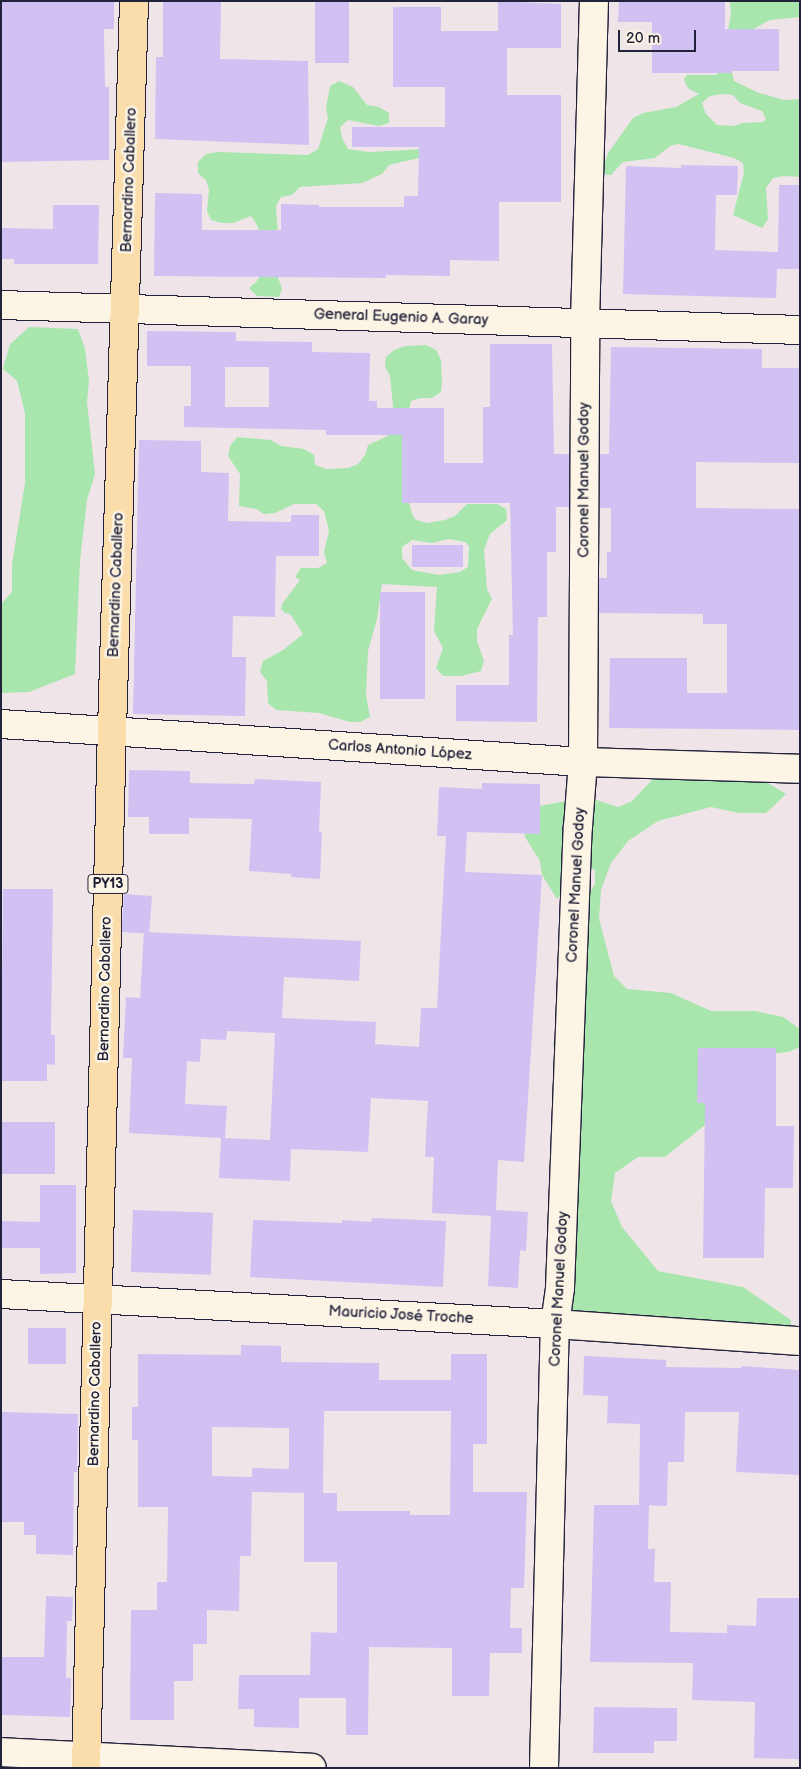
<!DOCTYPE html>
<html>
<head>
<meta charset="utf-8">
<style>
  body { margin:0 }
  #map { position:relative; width:801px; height:1769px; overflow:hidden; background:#efe5e9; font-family:"Balsamiq Sans",sans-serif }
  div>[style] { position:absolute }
  .green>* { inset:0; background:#a8e6ad }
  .building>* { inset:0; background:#d0c1f2; transform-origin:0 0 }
  .roads { filter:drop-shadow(1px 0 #22223b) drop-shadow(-1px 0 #22223b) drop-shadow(0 1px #22223b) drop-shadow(0 -1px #22223b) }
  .minor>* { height:28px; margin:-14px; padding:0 14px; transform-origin:14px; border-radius:14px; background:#fcf5e5 }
  .highway>* { height:28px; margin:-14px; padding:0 14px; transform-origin:14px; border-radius:14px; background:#fbddab }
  span { translate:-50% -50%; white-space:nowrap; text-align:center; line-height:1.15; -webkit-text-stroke:5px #fcf5e5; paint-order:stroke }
  .shield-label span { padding:1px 4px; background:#fcf5e5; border:1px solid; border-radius:4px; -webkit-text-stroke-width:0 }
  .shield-label { font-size:14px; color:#22223b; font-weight:700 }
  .street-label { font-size:15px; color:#22223b }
  .frame { position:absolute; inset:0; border:2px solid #22223b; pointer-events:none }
  .scale { position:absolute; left:618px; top:30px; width:78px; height:22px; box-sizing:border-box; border:2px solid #22223b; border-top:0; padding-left:6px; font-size:15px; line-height:18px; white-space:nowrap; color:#22223b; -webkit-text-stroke:4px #fcf5e5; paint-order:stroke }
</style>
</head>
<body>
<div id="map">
  <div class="green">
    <div style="clip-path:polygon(evenodd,730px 1px,800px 1px,800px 17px,770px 20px,746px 33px,731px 68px,734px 81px,759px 93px,784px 100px,800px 99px,800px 177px,784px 176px,773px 178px,766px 188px,768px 219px,762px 228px,733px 215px,744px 173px,743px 163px,734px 158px,678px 144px,670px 146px,655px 158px,623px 162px,611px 175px,601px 174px,608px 153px,633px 118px,643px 113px,676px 107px,699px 94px,689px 89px,686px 85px,684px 79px,687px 75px,717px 75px,722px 63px,731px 14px,730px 1px,722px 94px,733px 95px,740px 103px,762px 111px,766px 119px,764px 122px,742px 123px,734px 126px,717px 125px,706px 114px,702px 103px,710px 96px,722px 94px)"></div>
    <div style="clip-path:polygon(339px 81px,353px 87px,367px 105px,379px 107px,389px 113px,389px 123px,379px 126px,348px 120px,340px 127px,342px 138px,348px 149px,369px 152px,425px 149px,419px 158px,389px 165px,382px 174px,362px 183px,300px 187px,292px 195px,281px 197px,276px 206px,279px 251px,275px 269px,282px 289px,279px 297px,257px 296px,249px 288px,257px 281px,262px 271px,263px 245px,257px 225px,251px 216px,233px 223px,222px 223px,211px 220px,207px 211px,209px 190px,206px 180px,198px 173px,198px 162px,206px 154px,217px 152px,308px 155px,318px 149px,328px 118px,326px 108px,330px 86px)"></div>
    <div style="clip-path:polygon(29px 327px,78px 329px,85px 349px,89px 381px,87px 402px,95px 474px,87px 500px,80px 561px,75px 674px,29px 692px,1px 693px,1px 604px,12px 592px,12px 564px,25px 483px,25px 413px,17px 381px,3px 369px,10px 344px)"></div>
    <div style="clip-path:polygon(evenodd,426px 345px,436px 350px,441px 360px,442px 382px,441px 392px,432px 398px,421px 398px,411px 401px,404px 432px,408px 499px,413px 516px,416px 520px,427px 523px,445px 520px,455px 516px,467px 504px,497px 504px,506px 509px,507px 520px,490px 534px,484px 550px,487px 589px,492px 599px,477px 629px,477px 641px,484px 661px,481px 671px,461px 676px,443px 676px,436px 668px,443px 648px,434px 631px,437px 587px,382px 584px,377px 619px,368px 651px,366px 695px,370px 717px,360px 722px,350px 722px,319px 713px,276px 710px,268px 703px,267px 681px,260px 672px,263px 661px,283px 650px,303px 634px,290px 614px,285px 613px,281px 609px,282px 604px,300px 580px,295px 577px,301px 568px,318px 568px,327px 563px,324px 552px,329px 531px,324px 511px,316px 504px,294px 504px,275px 513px,264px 514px,256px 509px,239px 506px,240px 474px,228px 456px,230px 446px,237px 437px,271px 440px,281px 446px,304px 449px,314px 455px,315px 465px,326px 469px,348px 468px,358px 464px,365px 455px,368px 445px,388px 436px,395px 427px,390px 376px,385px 367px,386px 357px,394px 350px,405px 346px,426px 345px,449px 539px,465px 542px,469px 546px,468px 567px,460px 572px,439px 575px,412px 570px,402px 558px,402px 547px,412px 540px,432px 543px,449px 539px)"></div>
    <div style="clip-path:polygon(740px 766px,786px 794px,766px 813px,739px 813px,711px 807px,658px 821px,628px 841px,611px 863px,601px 890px,599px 919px,614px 976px,627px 989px,671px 993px,711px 1011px,755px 1011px,783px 1017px,800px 1029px,800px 1047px,788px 1052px,758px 1055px,705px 1125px,665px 1157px,638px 1157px,615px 1173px,611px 1201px,622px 1227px,658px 1271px,743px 1287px,791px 1320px,790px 1334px,570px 1315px,564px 1112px,553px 1043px,569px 1002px,565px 932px,595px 884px,595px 870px,581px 865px,576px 878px,557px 899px,542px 875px,540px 861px,525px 837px,524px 809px,587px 797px,618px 807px,632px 801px,652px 780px,678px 769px)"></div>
  </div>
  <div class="building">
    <div style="clip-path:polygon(1px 1px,114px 1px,114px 29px,104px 29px,105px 87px,109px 87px,109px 160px,1px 162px)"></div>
    <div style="clip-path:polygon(163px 1px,221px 1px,220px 59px,308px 61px,309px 145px,155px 139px,156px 57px,163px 57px)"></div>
    <div style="left:315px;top:1px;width:34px;height:62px"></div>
    <div style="clip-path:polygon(498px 1px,561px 4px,561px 48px,507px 48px,507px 95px,561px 95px,561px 202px,499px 202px,499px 261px,450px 260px,450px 276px,386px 275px,386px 278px,154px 276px,155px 193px,202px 194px,202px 230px,281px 230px,281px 204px,319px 205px,319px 207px,404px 207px,404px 196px,418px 196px,419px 147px,352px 147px,352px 127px,445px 127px,445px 87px,393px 87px,393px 7px,441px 7px,441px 31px,498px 31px)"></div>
    <div style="clip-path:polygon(619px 1px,725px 1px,725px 29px,779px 29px,779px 71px,732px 71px,732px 73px,652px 73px,652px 22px,618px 22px)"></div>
    <div style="clip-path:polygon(681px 165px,738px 166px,737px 195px,716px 195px,715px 250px,778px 252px,779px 185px,800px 185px,800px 269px,777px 269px,776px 298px,623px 294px,626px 166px,681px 168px)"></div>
    <div style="clip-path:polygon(53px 205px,99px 205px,98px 264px,14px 264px,14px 259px,1px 259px,1px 228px,53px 229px)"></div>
    <div style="clip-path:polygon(evenodd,147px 331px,236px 332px,236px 341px,312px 342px,312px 352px,370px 353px,369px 401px,377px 401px,377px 408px,444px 408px,444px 463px,483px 463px,483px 407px,490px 407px,490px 344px,552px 344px,554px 454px,569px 454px,569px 507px,556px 507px,556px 552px,547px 552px,547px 617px,538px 617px,537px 722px,456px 721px,456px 685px,509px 685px,509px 635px,513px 635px,510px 503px,402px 503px,402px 435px,326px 435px,326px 430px,184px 427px,184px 406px,191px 406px,191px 366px,147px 366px,147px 331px,225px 367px,269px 367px,269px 407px,225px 407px,225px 367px)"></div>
    <div style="clip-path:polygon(611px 347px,762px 349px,762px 368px,800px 368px,800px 463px,696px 462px,696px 508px,800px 509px,800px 730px,609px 728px,610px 658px,687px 658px,687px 693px,727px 693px,727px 624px,703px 624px,703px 614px,599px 613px,599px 578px,607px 578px,607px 552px,611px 552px,611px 508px,600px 508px,600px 454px,609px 454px)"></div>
    <div style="clip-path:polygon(139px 440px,201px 441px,201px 472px,229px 473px,228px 521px,291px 522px,291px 515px,319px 515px,319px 556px,276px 556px,275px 617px,233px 616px,232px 657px,246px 657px,245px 716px,133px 714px)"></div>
    <div style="left:412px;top:545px;width:51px;height:22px"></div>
    <div style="left:380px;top:592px;width:45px;height:107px"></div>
    <div style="clip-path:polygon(129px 770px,190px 771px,190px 783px,254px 784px,255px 779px,321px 782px,319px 832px,322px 832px,320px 879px,291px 877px,291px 874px,249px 871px,252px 819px,189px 818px,189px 834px,149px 834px,149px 817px,128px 817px)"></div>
    <div style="clip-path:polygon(evenodd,482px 783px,540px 784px,540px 834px,467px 832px,465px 872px,542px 875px,524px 1162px,498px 1160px,496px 1210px,528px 1212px,526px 1251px,520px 1250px,518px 1288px,488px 1286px,491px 1216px,432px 1213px,434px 1157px,425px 1157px,428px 1101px,371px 1098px,368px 1152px,291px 1149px,290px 1181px,219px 1178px,221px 1138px,129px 1133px,132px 1058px,123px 1058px,126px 997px,140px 998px,144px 932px,361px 941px,359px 981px,284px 977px,282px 1018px,376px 1022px,375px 1044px,419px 1047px,421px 1008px,437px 1008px,446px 836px,437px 836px,439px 787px,482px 789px,482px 783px,227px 1031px,275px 1033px,270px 1140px,225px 1138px,227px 1106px,185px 1104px,187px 1061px,200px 1062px,201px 1039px,226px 1040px,227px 1031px)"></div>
    <div style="clip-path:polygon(3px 889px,53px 889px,51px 1035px,55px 1035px,55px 1065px,47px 1064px,47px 1081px,1px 1081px)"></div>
    <div style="left:124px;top:894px;width:28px;height:38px;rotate:4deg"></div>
    <div style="clip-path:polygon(698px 1048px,776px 1048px,776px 1126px,794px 1126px,793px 1188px,765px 1188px,764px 1258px,703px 1258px,705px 1103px,697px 1103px)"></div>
    <div style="left:1px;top:1122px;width:54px;height:52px"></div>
    <div style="clip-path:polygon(40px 1185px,76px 1185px,76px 1273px,40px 1274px,40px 1248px,1px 1248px,1px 1221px,40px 1222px)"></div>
    <div style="left:133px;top:1210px;width:80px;height:62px;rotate:2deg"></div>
    <div style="clip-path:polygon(372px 1218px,446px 1221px,443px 1287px,250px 1277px,253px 1220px,342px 1223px,342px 1220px,371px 1222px)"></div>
    <div style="left:28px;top:1328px;width:38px;height:36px"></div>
    <div style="clip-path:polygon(evenodd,241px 1345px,281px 1346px,281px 1362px,379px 1363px,379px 1380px,451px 1380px,451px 1354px,487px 1354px,487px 1444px,473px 1444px,473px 1492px,527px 1492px,524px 1588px,511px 1588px,510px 1628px,522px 1628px,522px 1653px,490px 1653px,489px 1696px,452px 1696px,452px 1648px,369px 1647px,368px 1735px,346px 1735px,346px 1698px,299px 1698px,299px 1728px,254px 1727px,254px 1709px,238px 1709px,239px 1675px,310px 1675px,311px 1632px,337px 1633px,337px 1562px,304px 1562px,304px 1493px,252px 1492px,252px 1477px,251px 1556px,240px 1556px,239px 1611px,207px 1610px,207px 1644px,193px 1644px,193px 1681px,174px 1681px,174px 1720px,130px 1720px,131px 1610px,157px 1610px,157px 1582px,167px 1582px,168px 1507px,138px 1507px,138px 1440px,132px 1440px,132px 1407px,138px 1407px,138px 1354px,241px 1355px,241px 1345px,324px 1411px,451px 1411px,450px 1515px,410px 1515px,410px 1511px,337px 1511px,337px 1493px,323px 1493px,324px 1411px,241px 1345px,212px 1427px,289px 1428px,289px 1469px,252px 1468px,252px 1477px,212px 1476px,212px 1427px)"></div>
    <div style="clip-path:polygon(584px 1356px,666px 1360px,666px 1367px,741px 1368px,741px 1366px,800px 1370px,800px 1475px,736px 1472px,739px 1412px,685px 1412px,684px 1462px,668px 1462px,667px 1506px,639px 1505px,640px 1424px,607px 1423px,608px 1396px,583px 1395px)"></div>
    <div style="clip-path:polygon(1px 1412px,78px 1414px,77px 1472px,74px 1472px,73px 1555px,36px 1554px,36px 1535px,24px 1535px,24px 1522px,1px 1522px)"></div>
    <div style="clip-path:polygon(594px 1505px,649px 1505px,648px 1549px,655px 1549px,654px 1582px,671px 1582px,670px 1632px,727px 1633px,727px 1625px,756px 1626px,757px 1598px,800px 1598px,800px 1759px,754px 1758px,755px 1702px,692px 1700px,693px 1663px,590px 1662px)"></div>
    <div style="clip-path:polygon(46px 1596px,73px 1597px,72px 1621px,67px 1621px,66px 1678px,71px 1678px,70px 1717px,1px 1715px,1px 1657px,44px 1657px)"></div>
    <div style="clip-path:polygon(594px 1707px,677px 1708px,677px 1741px,654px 1741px,654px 1753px,593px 1753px)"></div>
  </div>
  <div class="roads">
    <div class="minor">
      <div style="left:1px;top:305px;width:799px;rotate:1.79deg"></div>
      <div style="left:1px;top:724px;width:583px;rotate:3.74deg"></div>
      <div style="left:583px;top:762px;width:217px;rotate:1.8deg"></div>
      <div style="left:1px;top:1294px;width:555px;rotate:3.1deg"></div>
      <div style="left:555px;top:1324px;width:246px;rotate:4deg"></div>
      <div style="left:1px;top:1752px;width:311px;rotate:2.9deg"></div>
      <div style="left:544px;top:1768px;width:444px;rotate:-88.6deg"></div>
      <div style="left:555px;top:1324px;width:36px;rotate:-82deg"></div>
      <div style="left:560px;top:1288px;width:461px;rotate:-87.8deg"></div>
      <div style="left:578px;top:827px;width:65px;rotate:-85.6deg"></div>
      <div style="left:583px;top:762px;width:440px;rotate:-89.7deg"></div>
      <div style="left:585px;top:322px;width:321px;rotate:-88.4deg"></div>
    </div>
    <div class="highway">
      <div style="left:86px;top:1768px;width:1038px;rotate:-88.57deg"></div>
      <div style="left:112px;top:730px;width:729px;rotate:-88.27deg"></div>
    </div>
  </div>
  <div class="shield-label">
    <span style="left:108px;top:884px">PY13</span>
  </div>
  <div class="street-label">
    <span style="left:129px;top:180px;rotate:-88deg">Bernardino Caballero</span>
    <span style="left:401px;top:317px;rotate:2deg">General Eugenio A. Garay</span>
    <span style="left:584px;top:480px;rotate:-90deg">Coronel Manuel Godoy</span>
    <span style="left:116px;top:585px;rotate:-88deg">Bernardino Caballero</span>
    <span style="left:400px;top:750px;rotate:4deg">Carlos Antonio López</span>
    <span style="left:576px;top:885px;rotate:-87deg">Coronel Manuel Godoy</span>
    <span style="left:105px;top:989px;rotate:-89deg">Bernardino Caballero</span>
    <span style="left:559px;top:1289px;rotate:-87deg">Coronel Manuel Godoy</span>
    <span style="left:401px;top:1315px;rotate:3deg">Mauricio José Troche</span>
    <span style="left:95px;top:1394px;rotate:-89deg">Bernardino Caballero</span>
  </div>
  <div class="frame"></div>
  <div class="scale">20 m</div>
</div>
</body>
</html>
